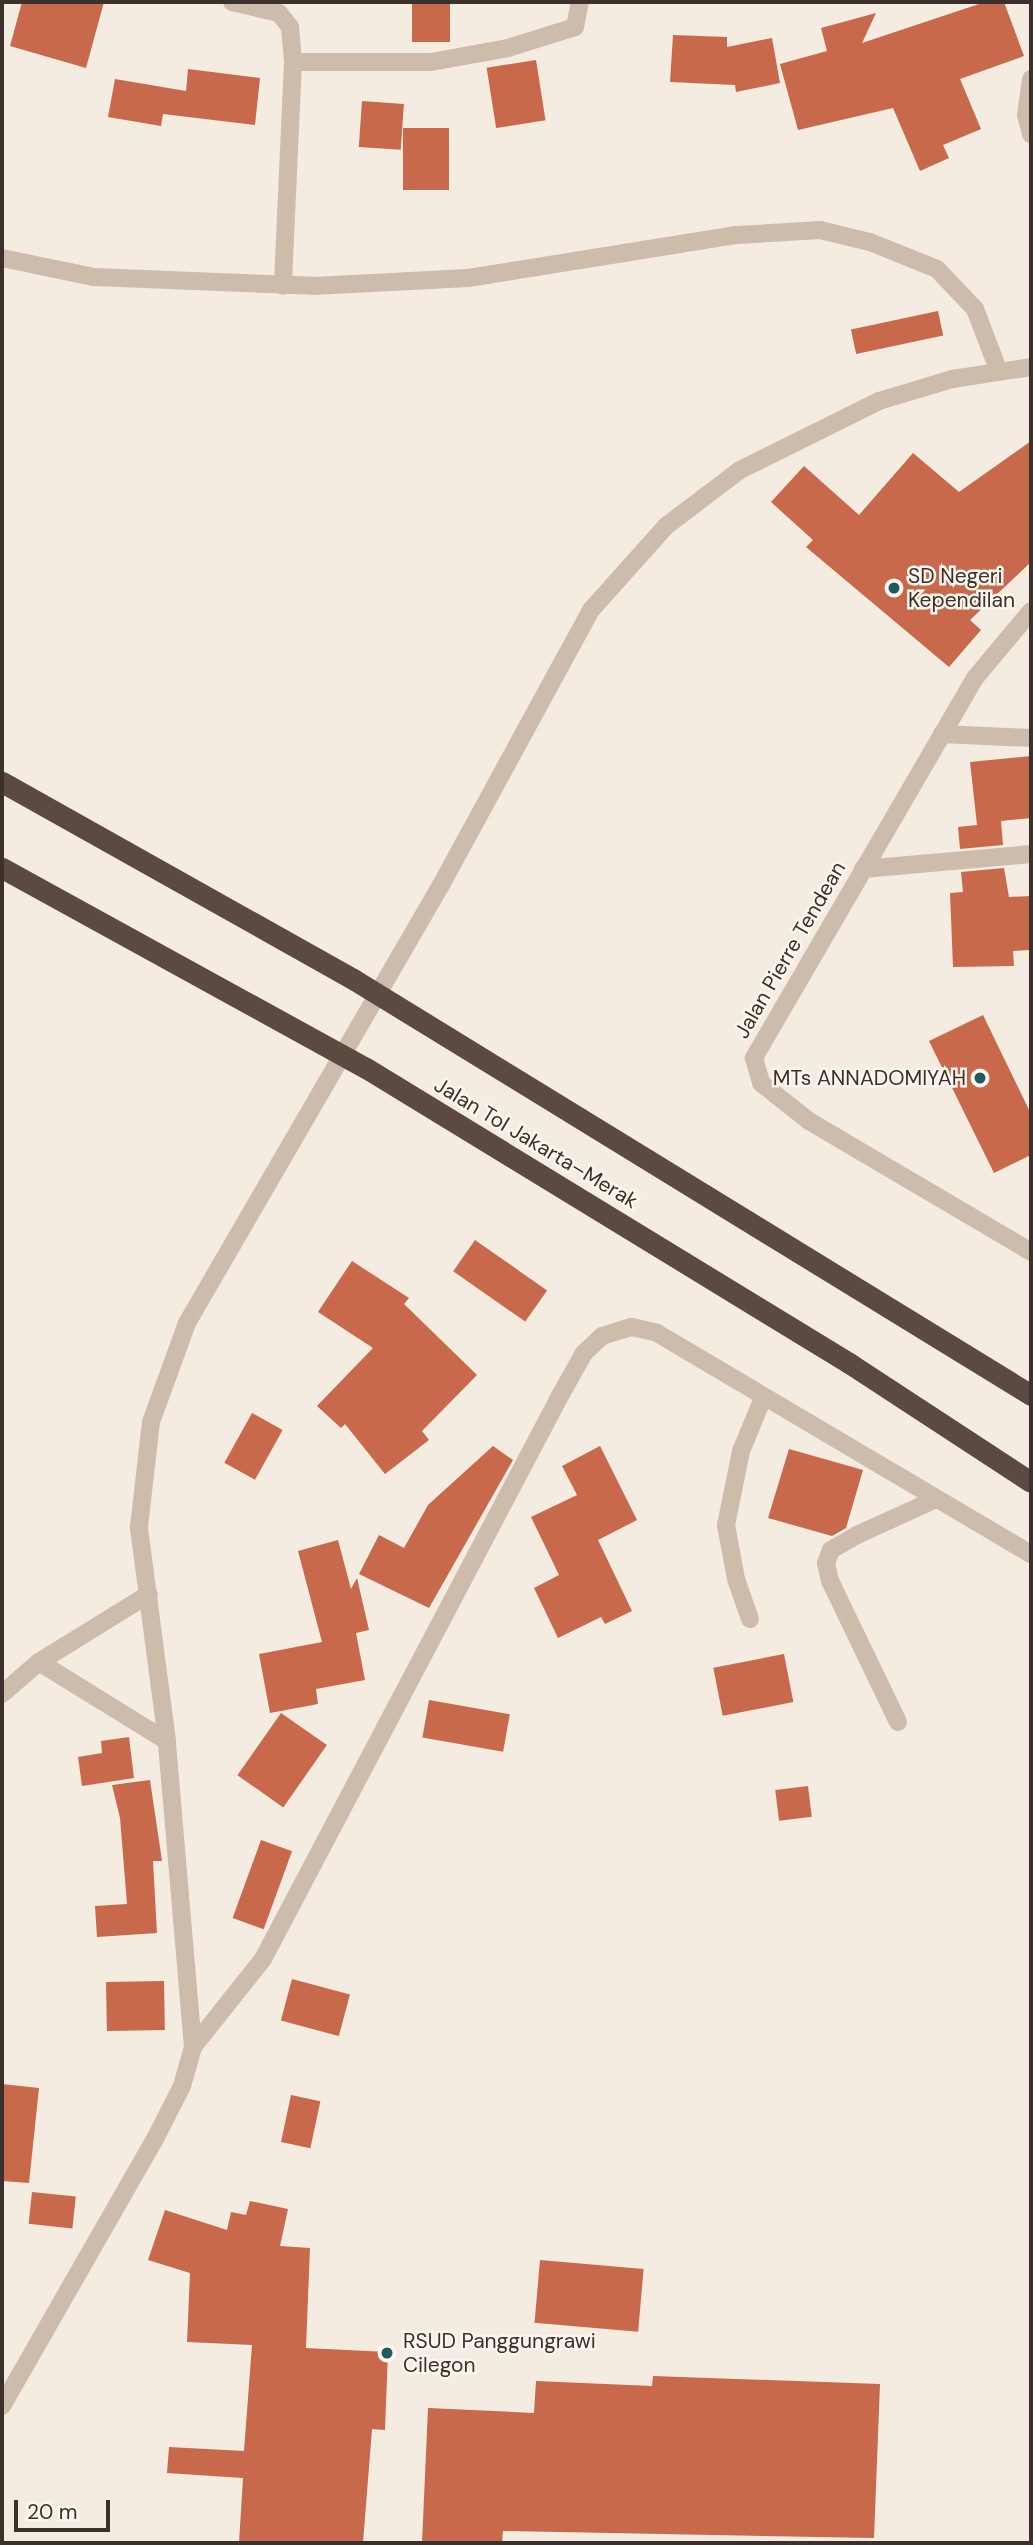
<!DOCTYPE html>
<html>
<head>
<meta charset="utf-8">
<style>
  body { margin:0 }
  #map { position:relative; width:1033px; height:2545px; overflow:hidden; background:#f4ebe1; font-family:"DM Sans",sans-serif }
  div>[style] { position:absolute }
  .building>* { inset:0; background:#c8694b; transform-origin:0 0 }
  .minor>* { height:18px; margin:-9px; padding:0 9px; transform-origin:9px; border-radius:9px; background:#cdbbac }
  .highway>* { height:21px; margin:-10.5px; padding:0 10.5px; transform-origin:10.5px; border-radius:10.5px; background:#5c4a42 }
  .dots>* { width:19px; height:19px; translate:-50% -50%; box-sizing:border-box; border:4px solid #fbf5ee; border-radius:50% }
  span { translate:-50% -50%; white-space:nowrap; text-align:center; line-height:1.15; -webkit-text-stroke:5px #fbf5ee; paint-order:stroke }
  .poi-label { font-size:21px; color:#3b302b }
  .left { translate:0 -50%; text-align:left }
  .right { translate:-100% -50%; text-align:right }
  .street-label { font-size:21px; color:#3b302b }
  .frame { position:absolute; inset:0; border:4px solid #3b302b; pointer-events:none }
  .scale { position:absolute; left:14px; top:2500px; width:96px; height:32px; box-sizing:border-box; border:4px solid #3b302b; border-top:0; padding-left:9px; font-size:21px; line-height:24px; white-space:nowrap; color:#3b302b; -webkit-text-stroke:5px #fbf5ee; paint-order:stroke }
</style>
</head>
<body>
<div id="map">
  <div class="building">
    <div style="clip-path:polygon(22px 2px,104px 2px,86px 68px,10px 46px)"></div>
    <div style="left:412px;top:2px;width:38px;height:40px"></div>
    <div style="clip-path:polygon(985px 2px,1004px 2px,1024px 56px,960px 79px,981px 129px,943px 145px,949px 158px,920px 171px,893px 108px,798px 130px,780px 64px,827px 51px,821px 28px,876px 13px,862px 43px)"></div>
    <div style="clip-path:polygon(673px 35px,727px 37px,727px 47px,772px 38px,780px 83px,736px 92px,735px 85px,670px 82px)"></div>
    <div style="left:536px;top:60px;width:61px;height:50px;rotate:81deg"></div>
    <div style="clip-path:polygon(188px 69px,260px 78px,255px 125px,163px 114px,161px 126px,108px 117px,115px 79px,186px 91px)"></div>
    <div style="left:362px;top:101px;width:42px;height:46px;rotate:4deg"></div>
    <div style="left:403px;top:128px;width:46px;height:62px"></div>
    <div style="left:938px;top:311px;width:25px;height:89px;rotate:78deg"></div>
    <div style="clip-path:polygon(1031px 441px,1031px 562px,970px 620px,981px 630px,949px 667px,806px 547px,813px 540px,771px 502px,804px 466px,859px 515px,913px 453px,959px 492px)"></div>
    <div style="clip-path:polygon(1031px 756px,1031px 818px,1001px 821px,1003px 845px,960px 849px,958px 827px,977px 825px,970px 762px)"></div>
    <div style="clip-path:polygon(1004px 868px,1009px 897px,1031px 896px,1031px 950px,1013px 951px,1014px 966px,953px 967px,950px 893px,963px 892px,961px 872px)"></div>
    <div style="clip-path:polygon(983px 1015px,1031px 1114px,1031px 1155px,994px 1173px,929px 1041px)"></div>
    <div style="left:475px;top:1240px;width:88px;height:38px;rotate:35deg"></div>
    <div style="clip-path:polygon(352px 1261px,409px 1298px,404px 1304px,477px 1375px,422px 1431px,429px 1440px,385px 1474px,345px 1424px,341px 1428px,317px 1406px,373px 1348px,318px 1312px)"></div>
    <div style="left:252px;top:1413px;width:35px;height:57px;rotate:29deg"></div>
    <div style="clip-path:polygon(493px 1446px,513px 1460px,429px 1608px,359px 1574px,379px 1535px,404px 1548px,428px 1505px)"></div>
    <div style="clip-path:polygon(600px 1446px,637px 1520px,598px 1540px,632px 1611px,605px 1624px,601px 1617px,558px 1638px,534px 1588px,559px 1575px,531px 1517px,577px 1495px,562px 1466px)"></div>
    <div style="clip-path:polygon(789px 1449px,863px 1470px,846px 1528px,832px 1536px,768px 1518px)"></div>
    <div style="clip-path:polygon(338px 1540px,351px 1589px,357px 1578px,369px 1630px,356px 1633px,365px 1680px,316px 1689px,318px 1704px,270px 1713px,259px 1654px,322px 1642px,298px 1551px)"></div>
    <div style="left:784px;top:1654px;width:49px;height:72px;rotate:79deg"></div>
    <div style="left:429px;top:1700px;width:82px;height:38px;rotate:10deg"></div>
    <div style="left:281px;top:1713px;width:56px;height:76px;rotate:35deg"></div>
    <div style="clip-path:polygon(129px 1737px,134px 1778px,82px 1786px,78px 1757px,102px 1753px,101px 1741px)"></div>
    <div style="clip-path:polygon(150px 1780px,162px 1861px,153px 1861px,157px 1933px,97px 1937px,95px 1906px,127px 1904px,120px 1818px,112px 1785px)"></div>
    <div style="left:808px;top:1786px;width:31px;height:33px;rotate:83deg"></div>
    <div style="left:261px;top:1840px;width:33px;height:83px;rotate:20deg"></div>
    <div style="left:292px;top:1979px;width:60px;height:43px;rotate:15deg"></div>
    <div style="left:164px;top:1981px;width:49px;height:58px;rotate:89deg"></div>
    <div style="clip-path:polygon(2px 2084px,39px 2088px,29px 2183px,2px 2181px)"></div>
    <div style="left:291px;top:2095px;width:30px;height:48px;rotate:12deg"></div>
    <div style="left:32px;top:2192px;width:44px;height:32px;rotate:6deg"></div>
    <div style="clip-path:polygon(250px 2201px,288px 2209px,280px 2246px,310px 2248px,306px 2348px,388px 2352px,385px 2430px,372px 2429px,363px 2543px,239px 2543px,243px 2478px,167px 2473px,169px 2447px,244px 2451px,252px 2345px,187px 2342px,190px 2273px,148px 2260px,165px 2210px,227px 2230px,231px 2212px,246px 2215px)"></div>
    <div style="left:540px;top:2260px;width:104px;height:63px;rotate:5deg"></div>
    <div style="clip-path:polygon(653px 2376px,880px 2384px,874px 2538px,503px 2531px,502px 2543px,422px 2543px,428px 2408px,534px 2413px,536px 2381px,652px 2386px)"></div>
  </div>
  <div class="minor">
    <div style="left:232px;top:2px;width:48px;rotate:13.2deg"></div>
    <div style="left:279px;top:13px;width:18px;rotate:52deg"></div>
    <div style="left:290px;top:27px;width:35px;rotate:85deg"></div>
    <div style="left:293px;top:62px;width:224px;rotate:92.6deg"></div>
    <div style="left:293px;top:62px;width:138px"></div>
    <div style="left:431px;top:62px;width:78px;rotate:-10.3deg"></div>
    <div style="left:508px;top:48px;width:70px;rotate:-17.4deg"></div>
    <div style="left:575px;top:27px;width:25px;rotate:-79deg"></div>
    <div style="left:1031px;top:79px;width:36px;rotate:98deg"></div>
    <div style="left:1026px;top:115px;width:20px;rotate:75deg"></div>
    <div style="left:2px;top:258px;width:94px;rotate:11.7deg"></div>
    <div style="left:94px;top:277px;width:220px;rotate:2.3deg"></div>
    <div style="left:314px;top:286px;width:154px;rotate:-3deg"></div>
    <div style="left:468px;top:278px;width:272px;rotate:-9.1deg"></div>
    <div style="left:737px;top:235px;width:83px;rotate:-3.4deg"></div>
    <div style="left:820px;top:230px;width:51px;rotate:13.5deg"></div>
    <div style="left:870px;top:242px;width:72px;rotate:21.9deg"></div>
    <div style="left:937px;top:269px;width:55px;rotate:46.5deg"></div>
    <div style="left:975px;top:309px;width:67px;rotate:69.1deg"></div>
    <div style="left:1031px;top:611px;width:87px;rotate:129.9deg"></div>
    <div style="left:975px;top:678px;width:440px;rotate:120.2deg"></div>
    <div style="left:754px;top:1058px;width:26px;rotate:74deg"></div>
    <div style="left:761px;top:1083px;width:61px;rotate:38.4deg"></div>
    <div style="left:809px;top:1121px;width:258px;rotate:30.5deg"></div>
    <div style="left:942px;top:734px;width:89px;rotate:2.6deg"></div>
    <div style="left:863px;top:869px;width:169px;rotate:-5.1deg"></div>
    <div style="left:750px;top:1619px;width:42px;rotate:-109.3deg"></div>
    <div style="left:736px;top:1579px;width:55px;rotate:-100.5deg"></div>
    <div style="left:726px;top:1525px;width:76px;rotate:-78.5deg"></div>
    <div style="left:741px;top:1451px;width:57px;rotate:-67.5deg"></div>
    <div style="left:39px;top:1662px;width:150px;rotate:31.7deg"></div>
    <div style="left:2px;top:1694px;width:49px;rotate:-40.9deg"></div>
    <div style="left:39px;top:1662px;width:129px;rotate:-31.7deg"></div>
    <div style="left:898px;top:1722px;width:157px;rotate:-115.7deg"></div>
    <div style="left:830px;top:1581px;width:18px;rotate:-103deg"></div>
    <div style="left:826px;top:1563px;width:14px;rotate:-69deg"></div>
    <div style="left:831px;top:1550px;width:30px;rotate:-30deg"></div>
    <div style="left:857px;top:1535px;width:87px;rotate:-24.5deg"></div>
    <div style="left:193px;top:2047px;width:112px;rotate:-51.5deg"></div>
    <div style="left:263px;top:1959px;width:639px;rotate:-62.19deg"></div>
    <div style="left:561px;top:1394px;width:47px;rotate:-60.7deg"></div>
    <div style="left:584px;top:1353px;width:25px;rotate:-43deg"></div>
    <div style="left:602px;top:1336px;width:31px;rotate:-17deg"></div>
    <div style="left:632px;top:1327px;width:26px;rotate:13deg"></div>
    <div style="left:657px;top:1333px;width:434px;rotate:30.6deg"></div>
    <div style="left:2px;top:2406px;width:310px;rotate:-60.2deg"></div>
    <div style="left:156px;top:2137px;width:57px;rotate:-63deg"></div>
    <div style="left:182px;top:2086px;width:41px;rotate:-74.2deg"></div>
    <div style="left:193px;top:2047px;width:307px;rotate:-94.9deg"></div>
    <div style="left:167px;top:1741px;width:216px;rotate:-97.5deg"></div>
    <div style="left:139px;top:1527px;width:106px;rotate:-83.5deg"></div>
    <div style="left:151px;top:1422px;width:105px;rotate:-70deg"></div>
    <div style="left:187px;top:1323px;width:506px;rotate:-59.89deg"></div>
    <div style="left:441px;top:885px;width:313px;rotate:-61.4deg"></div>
    <div style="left:591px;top:610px;width:113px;rotate:-48.2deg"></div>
    <div style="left:666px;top:526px;width:93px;rotate:-37.1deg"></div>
    <div style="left:740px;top:470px;width:155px;rotate:-26.4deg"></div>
    <div style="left:879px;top:401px;width:76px;rotate:-16.8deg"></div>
    <div style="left:952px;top:379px;width:80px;rotate:-8.6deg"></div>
  </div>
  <div class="highway">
    <div style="left:2px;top:782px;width:403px;rotate:29.3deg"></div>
    <div style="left:353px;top:979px;width:795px;rotate:31.53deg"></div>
    <div style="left:2px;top:868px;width:415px;rotate:28.8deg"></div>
    <div style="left:366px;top:1068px;width:566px;rotate:31.42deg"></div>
    <div style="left:849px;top:1363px;width:217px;rotate:33.2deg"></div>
  </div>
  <div class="dots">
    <div style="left:894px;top:588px;background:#1f5a5e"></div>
    <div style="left:980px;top:1078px;background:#1f5a5e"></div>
    <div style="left:387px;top:2353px;background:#1f5a5e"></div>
  </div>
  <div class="poi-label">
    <span class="left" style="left:908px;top:588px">SD Negeri<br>Kependilan</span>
    <span class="right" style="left:966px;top:1078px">MTs ANNADOMIYAH</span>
    <span class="left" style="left:403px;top:2353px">RSUD Panggungrawi<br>Cilegon</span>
  </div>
  <div class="street-label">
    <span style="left:790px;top:950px;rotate:-60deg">Jalan Pierre Tendean</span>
    <span style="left:536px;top:1143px;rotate:31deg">Jalan Tol Jakarta–Merak</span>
  </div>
  <div class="frame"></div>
  <div class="scale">20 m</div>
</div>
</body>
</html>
